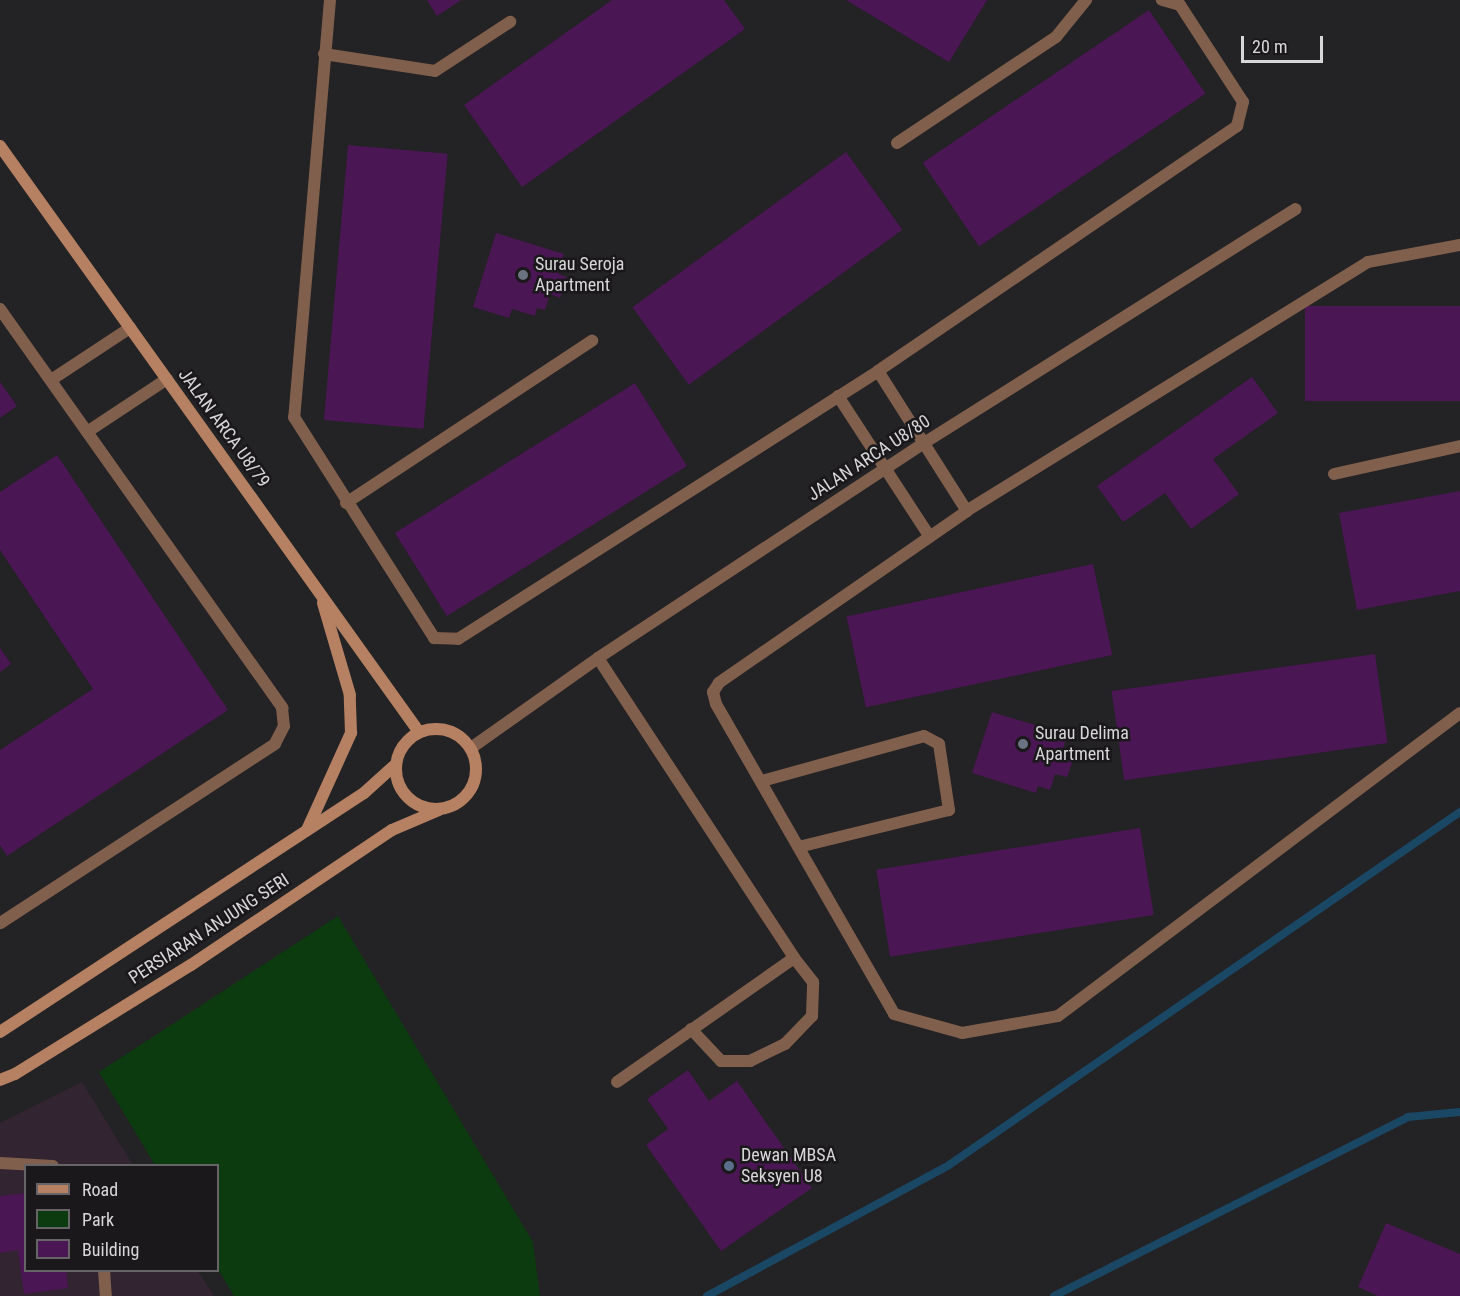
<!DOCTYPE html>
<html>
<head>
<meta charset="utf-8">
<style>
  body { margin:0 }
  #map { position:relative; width:1460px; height:1296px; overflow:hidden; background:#232224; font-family:"Roboto Condensed",sans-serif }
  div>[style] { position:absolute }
  .education>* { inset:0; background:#322431 }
  .green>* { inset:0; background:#0d3b10 }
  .stream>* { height:8px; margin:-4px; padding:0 4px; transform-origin:4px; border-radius:4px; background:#1a4764 }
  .building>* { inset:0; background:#4b1654; transform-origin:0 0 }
  .lane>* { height:12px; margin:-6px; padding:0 6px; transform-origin:6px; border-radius:6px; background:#805f4c }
  .street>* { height:12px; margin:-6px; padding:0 6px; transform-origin:6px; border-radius:6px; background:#805f4c }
  .secondary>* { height:12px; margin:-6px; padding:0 6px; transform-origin:6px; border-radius:6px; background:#b68162 }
  .secondary>.ring { margin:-6px; padding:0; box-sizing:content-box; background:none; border:12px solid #b68162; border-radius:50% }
  .dots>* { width:16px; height:16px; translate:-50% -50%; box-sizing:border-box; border:3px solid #1a181a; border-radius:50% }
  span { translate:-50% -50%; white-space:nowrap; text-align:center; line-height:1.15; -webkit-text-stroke:5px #1a181a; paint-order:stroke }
  .poi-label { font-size:18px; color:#d8d7d8 }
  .left { translate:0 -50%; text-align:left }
  .street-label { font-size:18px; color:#d8d7d8 }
  .legend { position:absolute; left:24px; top:1164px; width:195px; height:108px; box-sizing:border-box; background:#1a181a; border:2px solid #666466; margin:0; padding:8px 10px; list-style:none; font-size:18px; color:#d8d7d8 }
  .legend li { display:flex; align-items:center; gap:12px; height:30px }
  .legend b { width:30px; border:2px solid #666466 }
  .scale { position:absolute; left:1241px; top:36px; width:82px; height:27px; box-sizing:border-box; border:3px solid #d8d7d8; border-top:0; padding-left:8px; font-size:18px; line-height:21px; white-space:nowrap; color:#d8d7d8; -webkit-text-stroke:4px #1a181a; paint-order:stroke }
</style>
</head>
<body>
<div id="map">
  <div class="education">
    <div style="clip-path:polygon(82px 1082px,133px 1165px,26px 1166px,26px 1270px,198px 1271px,214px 1296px,0 1296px,0 1123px)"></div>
  </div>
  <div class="green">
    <div style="clip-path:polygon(338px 916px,533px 1242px,540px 1296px,234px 1296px,218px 1269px,218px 1166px,155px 1165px,99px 1072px)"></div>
  </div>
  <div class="stream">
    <div style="left:707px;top:1296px;width:275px;rotate:-28.4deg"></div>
    <div style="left:949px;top:1165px;width:621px;rotate:-34.64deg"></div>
    <div style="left:1054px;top:1296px;width:397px;rotate:-26.8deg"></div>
    <div style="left:1408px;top:1117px;width:52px;rotate:-5.5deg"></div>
  </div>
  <div class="building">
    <div style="clip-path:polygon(427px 0,461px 0,437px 16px)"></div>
    <div style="clip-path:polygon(612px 0,724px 0,745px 29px,522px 187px,464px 105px)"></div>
    <div style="clip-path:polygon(846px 0,987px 0,949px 62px)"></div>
    <div style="left:1149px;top:10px;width:101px;height:273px;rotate:56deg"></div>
    <div style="left:348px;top:145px;width:100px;height:276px;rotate:5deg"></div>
    <div style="left:846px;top:152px;width:96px;height:264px;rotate:54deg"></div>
    <div style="clip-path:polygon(496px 233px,564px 254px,558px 274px,567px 277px,560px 298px,550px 294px,545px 310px,537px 308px,535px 316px,512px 309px,509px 318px,473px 307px)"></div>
    <div style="left:1460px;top:306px;width:95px;height:155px;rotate:90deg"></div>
    <div style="clip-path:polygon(1252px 377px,1278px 413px,1213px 459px,1239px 494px,1191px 529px,1165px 493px,1123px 522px,1097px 486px)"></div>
    <div style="clip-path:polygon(0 382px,17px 406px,0 418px)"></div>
    <div style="left:635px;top:383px;width:98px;height:283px;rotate:58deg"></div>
    <div style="clip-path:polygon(57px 455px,228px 710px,7px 856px,0 845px,0 750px,93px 689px,0 550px,0 492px)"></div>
    <div style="clip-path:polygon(1460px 491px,1460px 591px,1357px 610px,1339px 513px)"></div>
    <div style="left:1093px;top:564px;width:93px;height:252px;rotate:78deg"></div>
    <div style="clip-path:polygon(0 648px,11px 664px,0 672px)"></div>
    <div style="left:1375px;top:654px;width:90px;height:266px;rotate:82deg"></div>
    <div style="clip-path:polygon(992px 712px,1067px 735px,1062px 753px,1074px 757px,1067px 777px,1055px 774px,1050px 790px,1038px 786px,1036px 793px,972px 773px)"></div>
    <div style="left:1140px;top:828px;width:88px;height:267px;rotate:81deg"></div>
    <div style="clip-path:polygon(688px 1070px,709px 1101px,737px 1081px,812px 1188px,721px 1251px,646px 1145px,668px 1129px,647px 1099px)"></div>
    <div style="clip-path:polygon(26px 1193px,26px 1270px,66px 1270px,68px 1288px,24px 1294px,18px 1250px,0 1253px,0 1196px)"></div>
    <div style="clip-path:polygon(1386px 1223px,1460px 1254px,1460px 1296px,1378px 1296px,1358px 1287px)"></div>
  </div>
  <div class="lane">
    <div style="left:330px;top:0;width:419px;rotate:94.9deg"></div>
    <div style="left:294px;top:417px;width:262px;rotate:57.6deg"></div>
    <div style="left:434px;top:638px;width:24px;rotate:2deg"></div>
    <div style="left:458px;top:639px;width:498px;rotate:-32.5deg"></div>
    <div style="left:878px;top:371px;width:435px;rotate:-34.3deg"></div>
    <div style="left:1237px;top:126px;width:25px;rotate:-76deg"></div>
    <div style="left:1243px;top:102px;width:116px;rotate:-123deg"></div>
    <div style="left:1180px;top:5px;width:19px;rotate:-164deg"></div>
    <div style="left:324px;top:54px;width:112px;rotate:8.7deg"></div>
    <div style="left:435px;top:71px;width:90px;rotate:-33.2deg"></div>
    <div style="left:897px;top:143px;width:191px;rotate:-33.7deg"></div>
    <div style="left:1056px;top:37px;width:48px;rotate:-51deg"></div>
    <div style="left:1460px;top:245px;width:94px;rotate:169.5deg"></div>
    <div style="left:1368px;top:262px;width:472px;rotate:148.2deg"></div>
    <div style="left:967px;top:511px;width:302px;rotate:145.3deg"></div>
    <div style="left:719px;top:683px;width:11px;rotate:124deg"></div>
    <div style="left:713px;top:692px;width:12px;rotate:76deg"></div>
    <div style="left:716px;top:704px;width:357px;rotate:60.1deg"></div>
    <div style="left:894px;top:1014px;width:71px;rotate:15.6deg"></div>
    <div style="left:962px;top:1033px;width:97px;rotate:-10deg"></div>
    <div style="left:1058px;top:1016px;width:503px;rotate:-37.01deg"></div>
    <div style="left:0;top:309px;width:489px;rotate:54.7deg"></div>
    <div style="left:282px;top:708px;width:18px;rotate:84deg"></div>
    <div style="left:284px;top:726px;width:20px;rotate:117deg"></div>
    <div style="left:275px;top:744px;width:328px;rotate:146.9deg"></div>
    <div style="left:878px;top:371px;width:166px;rotate:57.6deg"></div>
    <div style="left:51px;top:380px;width:95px;rotate:-33.4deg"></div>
    <div style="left:838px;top:396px;width:168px;rotate:56.9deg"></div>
    <div style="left:87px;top:432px;width:96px;rotate:-33.5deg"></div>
    <div style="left:1334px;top:474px;width:129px;rotate:-12.5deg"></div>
    <div style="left:346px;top:503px;width:295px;rotate:-33.4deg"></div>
    <div style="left:598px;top:658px;width:358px;rotate:56.8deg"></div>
    <div style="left:794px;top:958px;width:216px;rotate:145deg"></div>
    <div style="left:762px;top:781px;width:168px;rotate:-15.5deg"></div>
    <div style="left:924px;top:736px;width:17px;rotate:28deg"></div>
    <div style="left:939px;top:744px;width:67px;rotate:81.4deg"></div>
    <div style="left:949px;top:810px;width:155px;rotate:166.2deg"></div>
    <div style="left:691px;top:1029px;width:44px;rotate:46.8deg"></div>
    <div style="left:721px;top:1061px;width:29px"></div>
    <div style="left:750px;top:1061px;width:39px;rotate:-26deg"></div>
    <div style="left:785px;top:1044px;width:39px;rotate:-46deg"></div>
    <div style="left:812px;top:1016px;width:34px;rotate:-88deg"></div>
    <div style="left:813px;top:982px;width:31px;rotate:-128deg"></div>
    <div style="left:0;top:1163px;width:53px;rotate:3.2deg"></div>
    <div style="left:104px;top:1270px;width:26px;rotate:86deg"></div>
  </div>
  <div class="street">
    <div style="left:471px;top:748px;width:156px;rotate:-35.3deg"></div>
    <div style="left:598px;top:658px;width:391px;rotate:-33.4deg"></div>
    <div style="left:924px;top:443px;width:439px;rotate:-32.2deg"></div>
  </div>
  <div class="secondary">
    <div style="left:0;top:146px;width:720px;rotate:54.43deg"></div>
    <div class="ring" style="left:396px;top:729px;width:68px;height:68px"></div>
    <div style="left:307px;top:830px;width:107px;rotate:-65.6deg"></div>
    <div style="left:351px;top:733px;width:38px;rotate:-92deg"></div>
    <div style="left:350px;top:695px;width:96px;rotate:-106.4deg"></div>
    <div style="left:0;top:1032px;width:435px;rotate:-33.3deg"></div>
    <div style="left:364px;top:793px;width:42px;rotate:-42.1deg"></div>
    <div style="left:0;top:1080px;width:16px;rotate:-22deg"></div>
    <div style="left:15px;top:1074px;width:207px;rotate:-31.8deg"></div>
    <div style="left:191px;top:965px;width:242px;rotate:-33.9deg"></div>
    <div style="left:392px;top:830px;width:51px;rotate:-23.1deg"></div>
  </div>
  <div class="dots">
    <div style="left:523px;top:275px;background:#6b7280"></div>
    <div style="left:1023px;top:744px;background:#6b7280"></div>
    <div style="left:729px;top:1166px;background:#5c6f8a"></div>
  </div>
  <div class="poi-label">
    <span class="left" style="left:535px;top:275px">Surau Seroja<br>Apartment</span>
    <span class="left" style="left:1035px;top:744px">Surau Delima<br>Apartment</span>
    <span class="left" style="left:741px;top:1166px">Dewan MBSA<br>Seksyen U8</span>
  </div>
  <div class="street-label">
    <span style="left:224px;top:428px;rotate:54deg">JALAN ARCA U8/79</span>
    <span style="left:869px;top:458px;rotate:-33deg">JALAN ARCA U8/80</span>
    <span style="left:209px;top:929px;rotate:-33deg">PERSIARAN ANJUNG SERI</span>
  </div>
  <ul class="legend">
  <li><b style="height:8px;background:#b68162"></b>Road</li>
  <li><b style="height:16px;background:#0d3b10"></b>Park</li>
  <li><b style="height:16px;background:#4b1654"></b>Building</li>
  </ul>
  <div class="scale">20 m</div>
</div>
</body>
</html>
